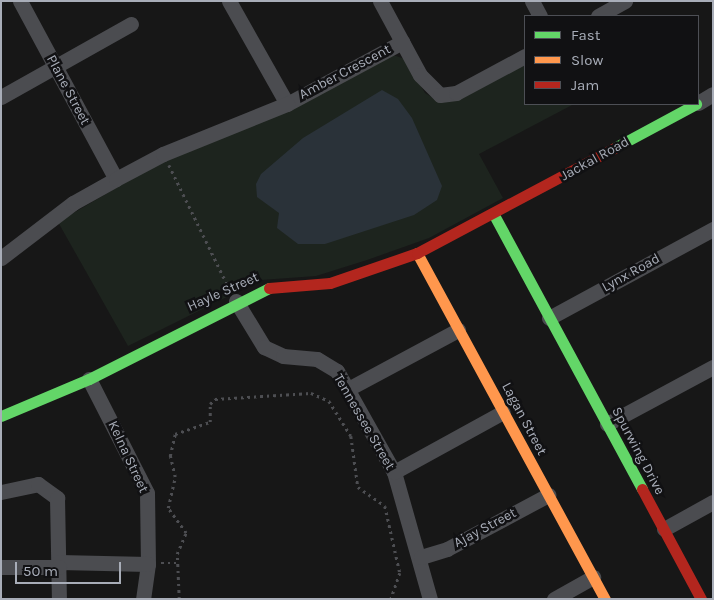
<!DOCTYPE html>
<html>
<head>
<meta charset="utf-8">
<style>
  body { margin:0 }
  #map { position:relative; width:714px; height:600px; overflow:hidden; background:#171717; font-family:Karla,sans-serif }
  div>[style] { position:absolute }
  .green>* { inset:0; background:#1d241e }
  .water>* { inset:0; background:#2a3239 }
  .path>* { height:2.5px; margin-top:-1.25px; transform-origin:0; background:repeating-linear-gradient(90deg,#4d4e52 0 2.5px,transparent 0 6.5px) }
  .street>* { height:15px; margin:-7.5px; padding:0 7.5px; transform-origin:7.5px; border-radius:7.5px; background:#4b4c50 }
  .fast>* { height:11px; margin:-5.5px; padding:0 5.5px; transform-origin:5.5px; border-radius:5.5px; background:#63d668 }
  .slow>* { height:11px; margin:-5.5px; padding:0 5.5px; transform-origin:5.5px; border-radius:5.5px; background:#ff974d }
  .jam>* { height:11px; margin:-5.5px; padding:0 5.5px; transform-origin:5.5px; border-radius:5.5px; background:#b3261e }
  span { translate:-50% -50%; white-space:nowrap; text-align:center; line-height:1.15; -webkit-text-stroke:5px #111113; paint-order:stroke }
  .street-label { font-size:14px; color:#a8adb8 }
  .frame { position:absolute; inset:0; border:2px solid #a8adb8; pointer-events:none }
  .legend { position:absolute; left:524px; top:15px; width:175px; height:90px; box-sizing:border-box; background:#111113; border:1px solid #4d4f55; margin:0; padding:6px 9px; list-style:none; font-size:15px; color:#a8adb8 }
  .legend li { display:flex; align-items:center; gap:10px; height:25px }
  .legend b { width:25px; border:1px solid #4d4f55 }
  .scale { position:absolute; left:15px; top:562px; width:106px; height:22px; box-sizing:border-box; border:2px solid #a8adb8; border-top:0; padding-left:6px; font-size:15px; line-height:18px; white-space:nowrap; color:#a8adb8; -webkit-text-stroke:4px #111113; paint-order:stroke }
</style>
</head>
<body>
<div id="map">
  <div class="green">
    <div style="clip-path:polygon(390px 54px,405px 59px,425px 93px,440px 102px,451px 101px,525px 62px,525px 104px,574px 104px,479px 154px,503px 198px,429px 238px,367px 260px,316px 276px,261px 280px,128px 346px,58px 222px,164px 160px)"></div>
  </div>
  <div class="water">
    <div style="clip-path:polygon(382px 90px,398px 99px,412px 118px,442px 186px,437px 200px,414px 215px,325px 244px,298px 244px,277px 228px,279px 213px,257px 197px,256px 184px,261px 174px,303px 138px)"></div>
  </div>
  <div class="path">
    <div style="left:169px;top:165px;width:137px;rotate:64deg"></div>
    <div style="left:161px;top:563px;width:16px"></div>
    <div style="left:179px;top:599px;width:45px;rotate:-92.5deg"></div>
    <div style="left:177px;top:554px;width:23px;rotate:-67deg"></div>
    <div style="left:186px;top:533px;width:31px;rotate:-126deg"></div>
    <div style="left:168px;top:508px;width:32px;rotate:-77deg"></div>
    <div style="left:175px;top:477px;width:22px;rotate:-103deg"></div>
    <div style="left:170px;top:456px;width:23px;rotate:-77deg"></div>
    <div style="left:175px;top:434px;width:37px;rotate:-19deg"></div>
    <div style="left:210px;top:422px;width:18px;rotate:-90deg"></div>
    <div style="left:210px;top:404px;width:7px;rotate:-45deg"></div>
    <div style="left:215px;top:399px;width:96px;rotate:-3.6deg"></div>
    <div style="left:311px;top:393px;width:20px;rotate:24deg"></div>
    <div style="left:329px;top:401px;width:41px;rotate:57.8deg"></div>
    <div style="left:351px;top:436px;width:51px;rotate:82.2deg"></div>
    <div style="left:358px;top:487px;width:33px;rotate:35deg"></div>
    <div style="left:385px;top:506px;width:69px;rotate:77.4deg"></div>
    <div style="left:400px;top:573px;width:28px;rotate:109deg"></div>
  </div>
  <div class="street">
    <div style="left:20px;top:1px;width:202px;rotate:61.7deg"></div>
    <div style="left:229px;top:1px;width:118px;rotate:60.6deg"></div>
    <div style="left:287px;top:104px;width:131px;rotate:-28.3deg"></div>
    <div style="left:380px;top:1px;width:84px;rotate:61.6deg"></div>
    <div style="left:420px;top:75px;width:28px;rotate:45deg"></div>
    <div style="left:440px;top:95px;width:16px;rotate:-7deg"></div>
    <div style="left:456px;top:93px;width:78px;rotate:-28.2deg"></div>
    <div style="left:532px;top:1px;width:17px;rotate:62deg"></div>
    <div style="left:598px;top:16px;width:31px;rotate:-29deg"></div>
    <div style="left:1px;top:97px;width:149px;rotate:-29.3deg"></div>
    <div style="left:698px;top:103px;width:17px;rotate:-31deg"></div>
    <div style="left:1px;top:258px;width:91px;rotate:-37.4deg"></div>
    <div style="left:73px;top:203px;width:49px;rotate:-29.2deg"></div>
    <div style="left:116px;top:179px;width:53px;rotate:-28deg"></div>
    <div style="left:163px;top:154px;width:134px;rotate:-22deg"></div>
    <div style="left:236px;top:301px;width:54px;rotate:58.7deg"></div>
    <div style="left:264px;top:347px;width:21px;rotate:25deg"></div>
    <div style="left:283px;top:356px;width:34px;rotate:5deg"></div>
    <div style="left:317px;top:359px;width:23px;rotate:31deg"></div>
    <div style="left:337px;top:371px;width:116px;rotate:60.6deg"></div>
    <div style="left:394px;top:472px;width:132px;rotate:74.2deg"></div>
    <div style="left:549px;top:318px;width:187px;rotate:-28.5deg"></div>
    <div style="left:89px;top:379px;width:128px;rotate:63deg"></div>
    <div style="left:147px;top:493px;width:71px;rotate:89.2deg"></div>
    <div style="left:148px;top:564px;width:35px;rotate:98deg"></div>
    <div style="left:348px;top:389px;width:125px;rotate:-28.2deg"></div>
    <div style="left:607px;top:424px;width:120px;rotate:-28.3deg"></div>
    <div style="left:394px;top:472px;width:124px;rotate:-28.8deg"></div>
    <div style="left:1px;top:492px;width:38px;rotate:-12deg"></div>
    <div style="left:38px;top:484px;width:24px;rotate:36deg"></div>
    <div style="left:57px;top:498px;width:101px;rotate:88.9deg"></div>
    <div style="left:664px;top:529px;width:56px;rotate:-28.9deg"></div>
    <div style="left:421px;top:557px;width:27px;rotate:-17deg"></div>
    <div style="left:447px;top:549px;width:115px;rotate:-28.1deg"></div>
    <div style="left:59px;top:562px;width:89px;rotate:1.3deg"></div>
    <div style="left:1px;top:567px;width:58px"></div>
    <div style="left:554px;top:599px;width:45px;rotate:-29.4deg"></div>
  </div>
  <div class="fast">
    <div style="left:616px;top:147px;width:91px;rotate:-28.3deg"></div>
    <div style="left:494px;top:215px;width:311px;rotate:61.6deg"></div>
    <div style="left:1px;top:416px;width:95px;rotate:-22.8deg"></div>
    <div style="left:89px;top:379px;width:202px;rotate:-26.8deg"></div>
  </div>
  <div class="slow">
    <div style="left:417px;top:253px;width:394px;rotate:61.5deg"></div>
  </div>
  <div class="jam">
    <div style="left:269px;top:288px;width:61px;rotate:-4.7deg"></div>
    <div style="left:330px;top:283px;width:92px;rotate:-19deg"></div>
    <div style="left:417px;top:253px;width:225px;rotate:-28deg"></div>
    <div style="left:642px;top:489px;width:125px;rotate:61.8deg"></div>
  </div>
  <div class="street-label">
    <span style="left:345px;top:72px;rotate:-28deg">Amber Crescent</span>
    <span style="left:68px;top:90px;rotate:62deg">Plane Street</span>
    <span style="left:595px;top:159px;rotate:-29deg">Jackal Road</span>
    <span style="left:631px;top:273px;rotate:-29deg">Lynx Road</span>
    <span style="left:223px;top:292px;rotate:-24deg">Hayle Street</span>
    <span style="left:524px;top:419px;rotate:62deg">Lagan Street</span>
    <span style="left:364px;top:422px;rotate:60deg">Tennessee Street</span>
    <span style="left:638px;top:451px;rotate:62deg">Spurwing Drive</span>
    <span style="left:128px;top:457px;rotate:65deg">Kelna Street</span>
    <span style="left:485px;top:528px;rotate:-28deg">Ajay Street</span>
  </div>
  <div class="frame"></div>
  <ul class="legend">
  <li><b style="height:6px;background:#63d668"></b>Fast</li>
  <li><b style="height:6px;background:#ff974d"></b>Slow</li>
  <li><b style="height:6px;background:#b3261e"></b>Jam</li>
  </ul>
  <div class="scale">50 m</div>
</div>
</body>
</html>
